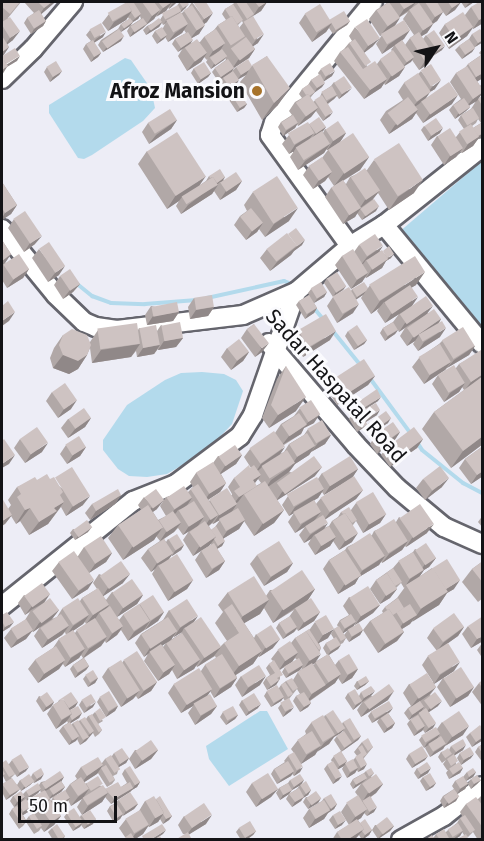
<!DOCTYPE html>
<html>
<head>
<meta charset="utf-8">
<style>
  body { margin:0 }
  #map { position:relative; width:484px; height:841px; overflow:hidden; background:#ededf6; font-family:"Fira Sans",sans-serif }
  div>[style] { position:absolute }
  .water>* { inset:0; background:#b3daec }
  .stream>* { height:4px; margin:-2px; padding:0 2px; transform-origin:2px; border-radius:2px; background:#b3daec }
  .roads { filter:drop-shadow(2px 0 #65656d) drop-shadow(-2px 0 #65656d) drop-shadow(0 2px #65656d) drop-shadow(0 -2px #65656d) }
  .minor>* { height:18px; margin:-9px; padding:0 9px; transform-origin:9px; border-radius:9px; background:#fff }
  .wall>* { inset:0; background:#b1a8a7 }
  .shaded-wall>* { inset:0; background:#908888 }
  .building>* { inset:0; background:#cec3c2; transform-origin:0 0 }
  .dots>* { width:16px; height:16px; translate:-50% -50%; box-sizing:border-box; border:3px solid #fbfbfe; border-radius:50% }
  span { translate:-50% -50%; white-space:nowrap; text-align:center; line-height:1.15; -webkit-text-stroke:6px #fbfbfe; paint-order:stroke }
  .poi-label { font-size:21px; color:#131316; font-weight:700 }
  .right { translate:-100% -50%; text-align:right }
  .street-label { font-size:21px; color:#131316 }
  .frame { position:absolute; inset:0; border:3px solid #131316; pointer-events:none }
  .north { position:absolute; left:406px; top:18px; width:60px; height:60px; -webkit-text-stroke:4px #fbfbfe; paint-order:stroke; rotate:56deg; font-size:16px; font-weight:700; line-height:24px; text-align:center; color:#131316 }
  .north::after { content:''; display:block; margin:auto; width:21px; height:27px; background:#131316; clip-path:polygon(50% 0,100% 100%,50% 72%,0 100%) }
  .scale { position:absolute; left:18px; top:796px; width:99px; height:27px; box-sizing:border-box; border:3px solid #131316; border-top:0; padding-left:8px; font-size:18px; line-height:21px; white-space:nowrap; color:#131316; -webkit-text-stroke:4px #fbfbfe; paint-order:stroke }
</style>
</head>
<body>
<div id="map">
  <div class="water">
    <div style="clip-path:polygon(125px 58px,131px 60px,151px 89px,155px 108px,143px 121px,92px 155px,84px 159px,78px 158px,49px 113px,49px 105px)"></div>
    <div style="clip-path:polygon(482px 161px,482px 331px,398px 233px)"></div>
    <div style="clip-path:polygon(202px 372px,224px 374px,236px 380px,243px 391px,232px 424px,219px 438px,203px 453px,167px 474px,147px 477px,129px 476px,118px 469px,103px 450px,103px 440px,127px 405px,165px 380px,181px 373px)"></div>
    <div style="clip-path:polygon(260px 711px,267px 711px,288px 749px,229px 786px,209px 759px,206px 746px)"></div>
  </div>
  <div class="stream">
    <div style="left:76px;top:283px;width:21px;rotate:39deg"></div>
    <div style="left:92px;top:296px;width:20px;rotate:20deg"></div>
    <div style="left:111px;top:303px;width:34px;rotate:2deg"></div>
    <div style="left:145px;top:304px;width:52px;rotate:-4.4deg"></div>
    <div style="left:207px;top:298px;width:79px;rotate:-12.4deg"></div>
    <div style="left:284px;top:281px;width:5px;rotate:22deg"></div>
    <div style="left:313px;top:307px;width:16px;rotate:50deg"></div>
    <div style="left:332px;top:330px;width:46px;rotate:51.1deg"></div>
    <div style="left:369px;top:377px;width:71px;rotate:53.6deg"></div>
    <div style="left:417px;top:442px;width:9px;rotate:58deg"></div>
    <div style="left:422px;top:450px;width:53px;rotate:38.8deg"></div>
    <div style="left:463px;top:483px;width:21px;rotate:28deg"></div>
  </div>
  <div class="roads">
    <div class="minor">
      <div style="left:2px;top:79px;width:43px;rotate:-44.1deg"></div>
      <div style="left:33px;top:49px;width:62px;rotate:-49.6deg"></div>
      <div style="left:384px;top:225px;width:154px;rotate:50.5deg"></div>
      <div style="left:2px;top:229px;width:85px;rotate:50.7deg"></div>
      <div style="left:56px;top:295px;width:39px;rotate:44deg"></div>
      <div style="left:84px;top:322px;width:13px;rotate:23deg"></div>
      <div style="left:96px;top:327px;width:21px;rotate:8deg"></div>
      <div style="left:117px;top:330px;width:127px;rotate:-6.8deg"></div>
      <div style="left:243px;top:315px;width:58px;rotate:-23.5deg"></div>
      <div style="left:296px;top:292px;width:71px;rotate:-40.4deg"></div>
      <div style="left:350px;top:246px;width:40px;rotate:-32deg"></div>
      <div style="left:384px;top:225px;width:125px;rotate:-38.5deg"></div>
      <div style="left:350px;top:246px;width:137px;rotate:-125.8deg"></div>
      <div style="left:270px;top:135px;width:13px;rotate:-72deg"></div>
      <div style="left:274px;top:123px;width:156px;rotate:-50.7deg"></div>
      <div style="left:269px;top:343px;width:134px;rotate:49.5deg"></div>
      <div style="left:356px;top:445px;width:59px;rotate:46.4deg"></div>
      <div style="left:397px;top:488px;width:61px;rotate:39.7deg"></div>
      <div style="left:444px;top:527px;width:42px;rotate:24.1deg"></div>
      <div style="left:2px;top:606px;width:168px;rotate:-38.7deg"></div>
      <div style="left:133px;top:501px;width:46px;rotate:-21.6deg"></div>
      <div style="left:176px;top:484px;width:80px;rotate:-36.9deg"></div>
      <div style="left:240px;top:436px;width:25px;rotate:-58deg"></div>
      <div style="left:253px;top:415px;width:130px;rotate:-70.7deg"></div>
      <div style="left:401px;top:840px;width:49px;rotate:-29.2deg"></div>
      <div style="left:444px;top:816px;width:48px;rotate:-38.3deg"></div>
    </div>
  </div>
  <div class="wall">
    <div style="clip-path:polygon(2px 2px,21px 2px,8px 18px,13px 40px,7px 44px,9px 47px,2px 57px,2px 22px,3px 21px,2px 21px)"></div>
    <div style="clip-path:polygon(24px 2px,55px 2px,41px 14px,46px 21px,43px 26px,31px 34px,24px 23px,27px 18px,34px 13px)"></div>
    <div style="clip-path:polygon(evenodd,128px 2px,187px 2px,186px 8px,180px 13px,182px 13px,184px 11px,188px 8px,192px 2px,207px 22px,204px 24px,199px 34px,192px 38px,190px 43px,200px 42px,204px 37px,214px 30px,218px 25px,226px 20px,222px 14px,225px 9px,232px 5px,235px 2px,267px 2px,261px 11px,253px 16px,258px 43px,253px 46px,255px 49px,249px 58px,234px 68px,231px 72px,236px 67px,252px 66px,267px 56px,278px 105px,262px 120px,240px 82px,246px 75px,238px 79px,236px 85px,225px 91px,220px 82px,222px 78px,218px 81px,212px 72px,215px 68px,226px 60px,225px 58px,211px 69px,206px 62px,208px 59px,207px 60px,204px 57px,201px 62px,187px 71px,178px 56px,183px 48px,178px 52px,172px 44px,175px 39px,186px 33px,184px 30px,182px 33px,168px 42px,165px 37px,157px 44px,152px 36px,155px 31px,163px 28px,165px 24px,163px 25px,162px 23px,159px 27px,146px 35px,143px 30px,147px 26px,160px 20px,163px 15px,176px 7px,179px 3px,177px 3px,177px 2px,169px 9px,168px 7px,166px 11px,156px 16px,154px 19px,146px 25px,143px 28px,130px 37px,127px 31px,130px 26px,141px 19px,140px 16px,138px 19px,133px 22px,130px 26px,121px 32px,121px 41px,103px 52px,98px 45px,101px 40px,118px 29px,121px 24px,129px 19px,128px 17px,126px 20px,108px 31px,102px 23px,109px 14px,128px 2px,242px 21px,243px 23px,239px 28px,238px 25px,242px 21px)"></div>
    <div style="clip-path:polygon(387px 2px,474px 2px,465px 8px,461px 2px,455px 10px,446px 16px,443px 12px,437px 21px,433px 24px,427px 33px,421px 36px,423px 39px,426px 35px,442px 50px,434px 55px,428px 64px,419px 70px,412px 60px,404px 66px,405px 67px,399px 76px,385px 85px,384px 83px,381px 88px,364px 99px,334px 61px,340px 52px,344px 49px,349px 43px,352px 41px,349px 36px,355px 27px,373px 46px,364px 53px,367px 67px,377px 64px,380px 60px,392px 51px,391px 50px,394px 46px,382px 54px,376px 44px,382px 35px,410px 30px,402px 40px,405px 45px,410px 38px,414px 35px,403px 19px,408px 12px,400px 17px,394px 27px,380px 36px,369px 19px,376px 10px,387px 3px)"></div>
    <div style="clip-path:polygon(483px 2px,483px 23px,473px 29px,473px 28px,467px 36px,449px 49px,439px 33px,445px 24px,465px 15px,471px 7px)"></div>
    <div style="clip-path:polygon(305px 14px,330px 20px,350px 21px,347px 25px,333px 34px,329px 28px,326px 32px,312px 42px,299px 23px)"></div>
    <div style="clip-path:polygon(90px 30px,103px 37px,94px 43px,101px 53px,98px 57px,91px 62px,83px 49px,86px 44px,91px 41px,86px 35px)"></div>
    <div style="clip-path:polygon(483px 33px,483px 42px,475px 47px,472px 52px,462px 59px,455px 50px,459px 46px,469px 39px,472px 34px)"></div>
    <div style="clip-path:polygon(evenodd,483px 48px,483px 78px,477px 81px,480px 86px,483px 82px,483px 95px,482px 94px,478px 99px,483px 96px,483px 136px,478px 139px,473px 146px,462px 153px,460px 152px,456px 157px,444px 165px,431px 145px,437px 136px,456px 137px,460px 132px,464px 129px,458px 120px,461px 115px,471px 109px,476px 101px,469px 106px,470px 107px,466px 111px,455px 119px,449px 110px,453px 105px,461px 99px,450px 82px,456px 73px,465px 68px,468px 64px,481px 55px,479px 53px,483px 48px,478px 119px,481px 123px,473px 128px,472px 126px,476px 123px,478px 119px)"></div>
    <div style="clip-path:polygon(47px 67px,62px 71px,59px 75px,50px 82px,44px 72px)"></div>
    <div style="clip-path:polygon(194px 68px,211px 73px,208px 77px,198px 84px,191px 73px)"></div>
    <div style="clip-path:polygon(321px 69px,332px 76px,324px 81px,322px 87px,315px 92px,310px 98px,313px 102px,320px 97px,322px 92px,331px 86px,334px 82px,348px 92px,339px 99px,337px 96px,334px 99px,328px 104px,330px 116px,323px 121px,316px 111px,311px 117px,298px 126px,297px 124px,295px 128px,283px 136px,278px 127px,281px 122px,292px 115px,289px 111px,295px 102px,302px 98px,299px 94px,302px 89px,308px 85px,311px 80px,319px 75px,318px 73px)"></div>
    <div style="clip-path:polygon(421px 71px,435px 89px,430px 92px,426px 98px,452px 104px,423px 123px,416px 113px,412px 119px,389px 134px,380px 120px,386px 111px,403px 100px,398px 92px,404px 83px,418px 74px)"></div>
    <div style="clip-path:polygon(228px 89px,247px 104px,244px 108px,237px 112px,225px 94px)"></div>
    <div style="clip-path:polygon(177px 120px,171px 129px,149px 144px,142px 132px,148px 123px)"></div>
    <div style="clip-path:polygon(309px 124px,326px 127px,322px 132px,323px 133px,325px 129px,346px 133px,340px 142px,369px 157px,360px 170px,343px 181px,346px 184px,350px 177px,367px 170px,374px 160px,414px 193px,389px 210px,378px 193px,373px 199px,376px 211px,362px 220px,357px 213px,355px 217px,343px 224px,325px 197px,331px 188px,334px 186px,328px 177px,325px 181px,313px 189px,303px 175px,309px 166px,322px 158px,328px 150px,327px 150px,326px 149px,324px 153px,298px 170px,290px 157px,294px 151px,289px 154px,282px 144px,289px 135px)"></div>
    <div style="clip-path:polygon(424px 126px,440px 133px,428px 141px,421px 130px)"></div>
    <div style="clip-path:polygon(147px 151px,200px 185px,206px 181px,209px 176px,225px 177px,223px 180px,242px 181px,236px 190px,220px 200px,214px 191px,219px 184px,212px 194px,181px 214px,176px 206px,179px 201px,167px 209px,138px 164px)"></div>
    <div style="clip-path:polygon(2px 182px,17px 205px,11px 214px,2px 220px)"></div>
    <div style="clip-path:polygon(253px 192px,289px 221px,265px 237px,259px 229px,257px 232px,246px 240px,234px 225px,240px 216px,247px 211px,244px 205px)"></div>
    <div style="clip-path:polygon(14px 219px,35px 244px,24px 252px,8px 228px)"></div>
    <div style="clip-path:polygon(2px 240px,11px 254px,5px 263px,29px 269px,23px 278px,7px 288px,2px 280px,2px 267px,3px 265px,2px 266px)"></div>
    <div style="clip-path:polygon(302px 245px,294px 251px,291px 255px,270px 271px,260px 258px,267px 249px)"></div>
    <div style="clip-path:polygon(359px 245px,380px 251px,391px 258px,386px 261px,382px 268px,366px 278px,365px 277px,362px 282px,351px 289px,335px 265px,342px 256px,354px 252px)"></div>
    <div style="clip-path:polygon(39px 249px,59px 275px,48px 282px,32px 258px)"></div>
    <div style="clip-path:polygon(60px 276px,80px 284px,73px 292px,63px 299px,54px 285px)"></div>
    <div style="clip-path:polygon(327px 278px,346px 286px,343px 290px,333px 297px,324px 283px)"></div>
    <div style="clip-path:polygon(370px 285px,416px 285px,412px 287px,412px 306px,441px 319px,439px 323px,440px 337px,418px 351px,413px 344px,415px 341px,407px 346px,400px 336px,405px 328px,399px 332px,398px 330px,395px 334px,385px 341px,380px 333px,383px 328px,393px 322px,399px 314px,385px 323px,377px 311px,379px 308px,371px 314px,361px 298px,363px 295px,356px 299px,353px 313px,337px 323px,327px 306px,333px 297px,351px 291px,352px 289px,368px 288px)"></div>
    <div style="clip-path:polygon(311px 289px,327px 292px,324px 297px,314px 303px,317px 308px,314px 313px,305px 319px,296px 305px,299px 301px,309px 295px,308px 293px)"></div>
    <div style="clip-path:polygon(194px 298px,214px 307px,208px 316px,190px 319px,188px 307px)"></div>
    <div style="clip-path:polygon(151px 306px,179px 312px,173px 321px,147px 325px,145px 315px)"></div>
    <div style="clip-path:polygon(254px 324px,262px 352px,255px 357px,241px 338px,247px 329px)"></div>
    <div style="clip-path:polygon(161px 325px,183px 338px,176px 347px,158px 350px,158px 349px,154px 354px,137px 357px,136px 351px,131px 357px,92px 363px,90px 348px,87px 355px,78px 369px,69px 374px,53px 368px,50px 358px,54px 348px,63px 335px,90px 342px,98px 330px,138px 330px,139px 328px,157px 331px)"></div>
    <div style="clip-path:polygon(299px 331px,330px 340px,303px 357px,292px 340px)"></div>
    <div style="clip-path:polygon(348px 331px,367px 340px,364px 344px,354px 350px,345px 336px)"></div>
    <div style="clip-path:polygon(442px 341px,475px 346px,469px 355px,447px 368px,445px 370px,424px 384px,412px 367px,419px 358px,439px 344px)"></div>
    <div style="clip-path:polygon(227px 348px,249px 352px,243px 361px,231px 370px,221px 357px)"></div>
    <div style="clip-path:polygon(483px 352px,483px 444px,451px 468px,422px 429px,434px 412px,464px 390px,462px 387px,459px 392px,444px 402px,432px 384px,438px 375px,456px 368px,459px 364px)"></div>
    <div style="clip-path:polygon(286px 366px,296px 411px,269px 428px,262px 418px,277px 379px)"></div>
    <div style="clip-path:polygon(375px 376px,368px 385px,337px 405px,326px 388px,332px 379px)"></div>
    <div style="clip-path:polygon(52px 392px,71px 409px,58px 418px,46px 401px)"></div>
    <div style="clip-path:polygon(378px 401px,360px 413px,361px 415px,362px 412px,377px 415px,366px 422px,363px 428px,357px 432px,349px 419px,352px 414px,357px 411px,354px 406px,358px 402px)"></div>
    <div style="clip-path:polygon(evenodd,300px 408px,314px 423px,304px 428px,301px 434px,284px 445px,280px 454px,284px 452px,289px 444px,304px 435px,308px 429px,331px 435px,325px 444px,311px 452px,309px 455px,295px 464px,289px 472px,315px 476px,277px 500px,284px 510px,274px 523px,254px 536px,244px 521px,239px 529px,224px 538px,222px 546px,217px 549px,225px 561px,219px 570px,206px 578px,195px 560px,201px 551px,211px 545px,211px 544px,193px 556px,183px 540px,189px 531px,183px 535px,178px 528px,174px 532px,164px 539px,166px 542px,168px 539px,184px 545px,181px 550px,172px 556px,172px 555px,169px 559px,193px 580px,187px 589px,168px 601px,152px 574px,155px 569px,151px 572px,141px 558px,148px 549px,160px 541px,156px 536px,154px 540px,123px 560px,108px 538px,118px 525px,141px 510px,138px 505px,144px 497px,157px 509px,153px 512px,158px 520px,166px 516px,160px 506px,166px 497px,188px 492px,193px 487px,190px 482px,196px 473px,213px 463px,218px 456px,242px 455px,236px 464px,221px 474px,226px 483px,220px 492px,208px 500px,209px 501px,210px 500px,232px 495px,232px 494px,228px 487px,234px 478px,251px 468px,244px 457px,250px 449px,275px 433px,281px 424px,294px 416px,300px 408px,258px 479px,261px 483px,256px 486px,255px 483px,258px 479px,300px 408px,220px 520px,215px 527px,211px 530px,209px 526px,212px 523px,213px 524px,220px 520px)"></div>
    <div style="clip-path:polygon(91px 418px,85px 427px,68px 438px,61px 428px,68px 419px)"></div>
    <div style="clip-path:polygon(369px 423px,388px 423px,370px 434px,366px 427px)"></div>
    <div style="clip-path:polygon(400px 432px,394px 441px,377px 454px,370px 444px,376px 435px)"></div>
    <div style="clip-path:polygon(20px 439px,42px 452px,25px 463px,14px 448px)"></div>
    <div style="clip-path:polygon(423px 439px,417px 448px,390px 467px,381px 455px,387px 447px)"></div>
    <div style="clip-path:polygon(66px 445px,86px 447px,80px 456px,67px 464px,60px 454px)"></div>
    <div style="clip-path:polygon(483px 446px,483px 476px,471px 484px,459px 468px,465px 459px)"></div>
    <div style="clip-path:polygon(358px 469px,352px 478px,324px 495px,322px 492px,318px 498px,314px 500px,316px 504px,321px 498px,363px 490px,356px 499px,325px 519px,324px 528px,329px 526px,332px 521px,338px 517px,341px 512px,351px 510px,356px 503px,386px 514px,380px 523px,363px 533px,356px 521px,353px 525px,352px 542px,339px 550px,333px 541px,330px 546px,315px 555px,308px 544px,311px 539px,304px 543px,299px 535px,305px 527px,295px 533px,288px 522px,294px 513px,289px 516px,282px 505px,288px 496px,318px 479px,322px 473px)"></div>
    <div style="clip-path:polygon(50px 479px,83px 505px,66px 516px,61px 507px,48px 524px,29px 535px,20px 521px,16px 524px,11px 516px,5px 524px,8px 509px,11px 505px,8px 500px,17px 487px,37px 480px)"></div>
    <div style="clip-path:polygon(423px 479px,442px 487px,425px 500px,416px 488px)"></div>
    <div style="clip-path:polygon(121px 495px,115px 504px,90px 520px,85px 513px,92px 504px)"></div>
    <div style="clip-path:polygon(483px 515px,483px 528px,478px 522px)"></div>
    <div style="clip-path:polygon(399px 517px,427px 533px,406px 547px,405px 546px,402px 550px,382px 563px,381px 561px,379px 565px,359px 577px,355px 584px,338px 594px,323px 569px,329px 560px,345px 550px,347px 547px,372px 535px,374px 531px,396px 522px)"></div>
    <div style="clip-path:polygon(73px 529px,88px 532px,75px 540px,70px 533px)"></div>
    <div style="clip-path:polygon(84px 547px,112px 553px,106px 562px,89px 573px,88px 589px,72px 599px,52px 571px,59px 562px,78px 556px)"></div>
    <div style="clip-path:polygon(415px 549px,436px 558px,429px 567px,424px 570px,419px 577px,432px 568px,454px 589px,447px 593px,439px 605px,412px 621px,410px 624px,402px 629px,404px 632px,397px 641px,378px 653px,363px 630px,370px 621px,383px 613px,382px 611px,385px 607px,397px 598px,405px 587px,404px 588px,401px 583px,396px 588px,397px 589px,390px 598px,380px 604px,370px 589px,376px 580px,393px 568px,399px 561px,413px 552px)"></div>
    <div style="clip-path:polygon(257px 555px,293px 563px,287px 572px,264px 586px,250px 564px)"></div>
    <div style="clip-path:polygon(483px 561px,483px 598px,478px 602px,462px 582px,472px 569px)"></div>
    <div style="clip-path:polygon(evenodd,99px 574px,123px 583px,103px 596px,106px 600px,112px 592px,143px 595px,137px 604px,117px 617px,119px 620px,123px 615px,140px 604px,164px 612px,158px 621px,128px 641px,121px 630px,117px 635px,106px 643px,105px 641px,101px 646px,84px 658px,89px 666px,86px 670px,75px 678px,70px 669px,73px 665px,83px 658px,81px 655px,79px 658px,65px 667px,63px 664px,59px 669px,38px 683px,28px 669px,35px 660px,53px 648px,59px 639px,66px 635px,65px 632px,62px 635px,42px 648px,34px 636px,40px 627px,33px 632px,32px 631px,26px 639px,11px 648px,4px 638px,11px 629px,25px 620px,30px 612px,25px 615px,18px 603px,24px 595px,45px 602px,59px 610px,52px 619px,57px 617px,62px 609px,80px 601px,82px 598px,97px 589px,93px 583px,99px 574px,85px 622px,86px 624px,77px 630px,75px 633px,73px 631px,83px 624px,85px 622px)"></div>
    <div style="clip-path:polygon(evenodd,315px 589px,307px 601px,320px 612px,314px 621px,298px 631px,297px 629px,294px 632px,283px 639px,276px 628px,279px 623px,289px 617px,294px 610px,273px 623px,264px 608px,260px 614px,244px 623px,254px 638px,256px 634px,273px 648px,259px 657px,258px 656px,253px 664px,236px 675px,237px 678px,231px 687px,214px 698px,210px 691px,207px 696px,217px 706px,211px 714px,195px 725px,188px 713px,193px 706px,181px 713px,168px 693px,174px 684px,201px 671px,205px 665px,216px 658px,215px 656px,197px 667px,196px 665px,194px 669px,177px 679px,172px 670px,169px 674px,158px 681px,144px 661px,148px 654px,144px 657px,135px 643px,141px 634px,163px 620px,169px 610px,194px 622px,220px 647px,224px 643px,227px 641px,215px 623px,223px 612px,218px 605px,228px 592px,266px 596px,270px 590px,315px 589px,182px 632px,180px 634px,166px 643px,163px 647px,162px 645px,171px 640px,173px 636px,174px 637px,182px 632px)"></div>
    <div style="clip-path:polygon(349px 597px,380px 605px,373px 613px,355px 625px,355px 624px,353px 627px,343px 633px,346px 638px,343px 643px,341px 644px,338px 649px,329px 655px,335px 665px,339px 660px,358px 669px,352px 678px,342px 684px,338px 678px,335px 683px,310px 701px,311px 703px,308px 707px,300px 712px,293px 701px,296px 696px,300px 694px,297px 689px,289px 699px,291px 711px,283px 717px,278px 708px,281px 704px,285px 701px,283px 698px,281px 701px,271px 707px,264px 696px,267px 691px,279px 688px,281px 685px,286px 681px,293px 680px,298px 672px,302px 669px,301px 668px,300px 670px,286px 678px,282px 672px,285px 667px,297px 660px,295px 658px,292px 662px,280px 670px,280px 679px,276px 685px,267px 690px,263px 683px,266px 678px,270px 675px,266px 668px,269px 664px,273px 661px,271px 659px,278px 650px,291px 643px,295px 638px,310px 629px,315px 622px,328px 638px,319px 643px,321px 648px,315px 663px,313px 664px,314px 665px,315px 662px,327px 655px,323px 648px,326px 643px,334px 639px,331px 634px,334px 629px,338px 627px,337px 625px,340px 620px,349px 615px,343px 606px)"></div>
    <div style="clip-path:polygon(2px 615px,10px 627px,2px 632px)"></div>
    <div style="clip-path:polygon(468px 626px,483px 641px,471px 648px,462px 634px)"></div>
    <div style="clip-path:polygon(464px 627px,458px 636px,445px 645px,454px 671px,434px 684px,436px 687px,430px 695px,438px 706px,429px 712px,433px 728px,425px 733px,423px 730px,414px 736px,407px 724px,410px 720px,417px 714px,409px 720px,404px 713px,408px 708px,411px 706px,403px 693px,409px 684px,433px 682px,422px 665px,428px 656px,437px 651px,427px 638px,433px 629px)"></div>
    <div style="clip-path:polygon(348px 630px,363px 630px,360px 635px,349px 642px,344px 635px)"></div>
    <div style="clip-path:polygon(483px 642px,483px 659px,477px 650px)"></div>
    <div style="clip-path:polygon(124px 660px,157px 682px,151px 691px,138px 699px,136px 696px,133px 699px,121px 707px,102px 677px,108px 668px,122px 663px)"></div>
    <div style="clip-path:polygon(86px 675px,98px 678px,95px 683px,88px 687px,83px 679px)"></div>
    <div style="clip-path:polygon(241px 676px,260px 685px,242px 697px,235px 685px)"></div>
    <div style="clip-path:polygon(443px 678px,474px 687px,468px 696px,450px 707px,437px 687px)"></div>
    <div style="clip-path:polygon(483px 680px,483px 707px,472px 692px,479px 683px)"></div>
    <div style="clip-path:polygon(357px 681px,369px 681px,365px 685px,357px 690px,354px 686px)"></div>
    <div style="clip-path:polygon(361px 692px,371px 696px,388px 700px,361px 717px,357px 710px,363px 701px,368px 698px,362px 702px,359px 705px,353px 710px,345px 698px,348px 693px,359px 696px)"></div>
    <div style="clip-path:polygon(39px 696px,54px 702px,51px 707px,43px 712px,36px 701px)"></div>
    <div style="clip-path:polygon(100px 697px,118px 706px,115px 711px,106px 717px,97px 702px)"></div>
    <div style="clip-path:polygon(59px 700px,78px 702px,75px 707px,70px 710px,82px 713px,79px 718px,71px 723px,71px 725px,73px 723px,79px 721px,80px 720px,86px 719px,88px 716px,92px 715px,95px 712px,103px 721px,98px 724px,102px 730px,99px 734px,95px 737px,93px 733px,86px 741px,80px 745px,77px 739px,69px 745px,59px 731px,63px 726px,68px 723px,67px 721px,56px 729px,47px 714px,53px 705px,58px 702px)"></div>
    <div style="clip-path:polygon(82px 700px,93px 707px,84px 713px,79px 705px)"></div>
    <div style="clip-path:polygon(242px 700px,258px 708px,246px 716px,239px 705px)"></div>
    <div style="clip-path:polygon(223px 712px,238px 715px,235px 719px,226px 725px,220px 717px)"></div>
    <div style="clip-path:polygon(371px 712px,390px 712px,388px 713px,395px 723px,392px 728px,384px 733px,377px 722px,379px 719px,372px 723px,368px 716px)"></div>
    <div style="clip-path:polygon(325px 715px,342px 724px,343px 722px,361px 736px,358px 740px,341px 752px,347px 761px,344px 766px,338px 769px,339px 780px,333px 784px,324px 769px,327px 765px,332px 762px,331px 760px,334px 756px,341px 751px,334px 740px,337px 736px,343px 732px,343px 731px,334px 737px,329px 744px,317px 751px,315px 755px,301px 764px,300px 772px,294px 776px,292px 774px,291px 776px,277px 784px,271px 774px,274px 769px,285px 762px,284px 761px,288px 756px,294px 753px,291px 749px,298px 740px,306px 734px,305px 731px,311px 723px,324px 717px)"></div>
    <div style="clip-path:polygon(442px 722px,463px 735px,445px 746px,443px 749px,430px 757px,425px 748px,427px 745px,424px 748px,419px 740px,422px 736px,437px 729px)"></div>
    <div style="clip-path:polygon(483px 729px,483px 740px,472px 747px,466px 737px,470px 733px)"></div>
    <div style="clip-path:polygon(362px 742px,373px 747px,364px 758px,364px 769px,358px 772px,357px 770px,355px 773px,347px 778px,342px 769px,345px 764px,353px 760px,357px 756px,354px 752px)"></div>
    <div style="clip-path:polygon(483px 744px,483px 763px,475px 752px,478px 747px)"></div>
    <div style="clip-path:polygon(451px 746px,463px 750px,455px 755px,456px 764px,463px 768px,460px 773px,449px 779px,446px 773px,448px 770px,447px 770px,443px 764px,446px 760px,442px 763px,438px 757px,441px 752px,449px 750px)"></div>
    <div style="clip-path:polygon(135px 750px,158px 750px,151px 759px,135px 769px,129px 759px)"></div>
    <div style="clip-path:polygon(evenodd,114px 753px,129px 758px,126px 763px,119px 767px,117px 774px,113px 776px,115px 780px,112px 784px,107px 787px,98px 773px,84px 782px,86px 784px,86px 783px,102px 786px,106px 789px,121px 787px,127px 783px,122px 774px,125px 769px,140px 782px,137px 787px,132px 790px,130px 792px,111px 804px,105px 797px,102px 802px,82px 815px,77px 807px,82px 799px,71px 806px,68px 800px,66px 803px,56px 809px,61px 816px,54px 825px,44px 832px,41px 828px,39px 831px,34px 834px,26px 822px,23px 826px,19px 829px,9px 814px,12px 809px,18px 804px,14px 807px,10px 801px,13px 796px,23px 794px,26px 791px,39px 785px,41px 782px,64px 777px,61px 781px,65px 787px,61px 792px,50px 799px,51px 801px,53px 797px,65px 791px,70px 784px,77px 779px,75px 776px,81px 767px,102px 763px,105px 759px,112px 756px,114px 753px,40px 790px,41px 793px,33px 798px,30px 803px,35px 812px,37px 810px,35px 814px,29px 816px,26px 820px,23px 815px,28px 812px,31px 807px,27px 801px,38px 793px,40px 790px)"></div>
    <div style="clip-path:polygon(460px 753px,471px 758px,461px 765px,457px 758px)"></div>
    <div style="clip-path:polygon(409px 754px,425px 760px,412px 768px,406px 759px)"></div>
    <div style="clip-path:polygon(12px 760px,26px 771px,17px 777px,15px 774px,11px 778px,17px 785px,20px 780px,31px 777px,33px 773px,41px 779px,34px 783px,33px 782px,30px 785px,21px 791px,20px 789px,16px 793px,6px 800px,2px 792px,2px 785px,6px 782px,3px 776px,2px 778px,2px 763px,9px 764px)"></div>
    <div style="clip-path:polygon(417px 768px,428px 773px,418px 779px,414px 773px)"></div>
    <div style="clip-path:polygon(366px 771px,374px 773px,371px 777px,383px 784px,376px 793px,371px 797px,374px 812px,367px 816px,364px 813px,361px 818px,358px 820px,360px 823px,372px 830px,375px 825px,394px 826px,390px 831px,378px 839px,372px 830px,369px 835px,362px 840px,359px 835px,354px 840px,332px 840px,337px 832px,349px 825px,341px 812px,347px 803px,358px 796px,355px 792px,361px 784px,353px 789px,350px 784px,353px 779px,364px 773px)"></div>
    <div style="clip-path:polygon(467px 772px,476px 772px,473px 777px,466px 781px,468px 783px,471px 779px,481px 780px,477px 784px,471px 789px,468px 784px,465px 789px,457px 794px,456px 801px,444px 808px,440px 801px,443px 796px,454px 789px,452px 786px,455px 781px,463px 777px)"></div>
    <div style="clip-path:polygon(423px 777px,436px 783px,433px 787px,426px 791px,420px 781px)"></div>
    <div style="clip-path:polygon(290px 780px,304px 780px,301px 784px,311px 790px,308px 795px,303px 798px,301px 801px,292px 807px,286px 799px,289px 794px,297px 789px,300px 785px,292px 790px,289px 794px,280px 800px,276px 793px,279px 788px,288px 783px)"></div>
    <div style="clip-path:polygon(252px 783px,278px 789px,271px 797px,256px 807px,246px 792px)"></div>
    <div style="clip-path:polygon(483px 794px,483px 839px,478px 840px,473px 832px,468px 837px,464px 835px,462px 832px,460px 836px,454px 840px,425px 840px,434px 837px,436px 834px,446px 832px,448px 830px,457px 823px,460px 818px,462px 816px,460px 812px,466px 804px,478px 799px)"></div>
    <div style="clip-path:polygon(306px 797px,321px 798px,318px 803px,308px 809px,303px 802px)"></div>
    <div style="clip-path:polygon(324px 798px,337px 804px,334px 809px,328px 813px,324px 819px,309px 828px,303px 818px,309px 809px,322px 801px)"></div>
    <div style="clip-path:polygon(156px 799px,172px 816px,169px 820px,163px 824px,160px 819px,158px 822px,149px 827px,148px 826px,143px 834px,135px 839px,125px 837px,119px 828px,126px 819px,139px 811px,145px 801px)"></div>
    <div style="clip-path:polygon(118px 800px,138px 804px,134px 809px,122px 816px,120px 819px,114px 823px,107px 811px,110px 806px,116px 803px)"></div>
    <div style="clip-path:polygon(67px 813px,80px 817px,81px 815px,93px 824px,84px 829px,81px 825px,73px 831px,64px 817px)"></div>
    <div style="clip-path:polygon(333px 815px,342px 825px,335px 829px,329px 820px)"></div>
    <div style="clip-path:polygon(184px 816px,206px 824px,189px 834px,183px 834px,178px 825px)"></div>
    <div style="clip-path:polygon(52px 828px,65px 836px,63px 840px,53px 840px,48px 832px)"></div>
    <div style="clip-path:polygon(239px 828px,256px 831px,253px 835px,246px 840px,241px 840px,236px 832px)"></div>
  </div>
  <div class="shaded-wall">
    <div style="clip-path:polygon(52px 2px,55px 2px,53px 4px,38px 17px,44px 8px)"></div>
    <div style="clip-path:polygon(172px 2px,166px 11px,156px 17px,163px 8px)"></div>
    <div style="clip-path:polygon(176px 2px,177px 2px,175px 4px,169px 9px,172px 4px)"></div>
    <div style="clip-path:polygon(267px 2px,261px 11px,253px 16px,259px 7px)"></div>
    <div style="clip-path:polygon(416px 2px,410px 10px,409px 10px,398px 18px,404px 9px)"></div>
    <div style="clip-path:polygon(461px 2px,455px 10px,446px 16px,452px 8px)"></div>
    <div style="clip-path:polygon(471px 2px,474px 2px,465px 8px,468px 4px)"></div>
    <div style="clip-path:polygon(189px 4px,178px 15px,167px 21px,163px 25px,166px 21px,180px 12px,183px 8px)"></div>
    <div style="clip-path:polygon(160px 10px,154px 19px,146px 25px,152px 16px)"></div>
    <div style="clip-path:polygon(132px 11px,126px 20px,108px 31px,114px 22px)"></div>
    <div style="clip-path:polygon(443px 12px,437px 21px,429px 26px,435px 17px)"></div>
    <div style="clip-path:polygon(213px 13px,207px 22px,198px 28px,204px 19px)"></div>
    <div style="clip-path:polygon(141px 14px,138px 19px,133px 22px,130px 26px,121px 32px,124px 28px)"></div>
    <div style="clip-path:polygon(400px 18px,394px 27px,380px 36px,387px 27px)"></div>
    <div style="clip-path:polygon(483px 18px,483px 23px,473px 29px,479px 20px)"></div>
    <div style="clip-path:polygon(46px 21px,43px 26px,31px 34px,34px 29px)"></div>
    <div style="clip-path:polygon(350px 21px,347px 25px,333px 34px,337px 30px)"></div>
    <div style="clip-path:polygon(162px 22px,159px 27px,146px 35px,150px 30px)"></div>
    <div style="clip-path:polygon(332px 23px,326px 32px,312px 42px,318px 33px)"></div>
    <div style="clip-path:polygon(147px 24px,143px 28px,130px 37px,133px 32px)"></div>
    <div style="clip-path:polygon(188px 24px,182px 33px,168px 42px,175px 33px)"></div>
    <div style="clip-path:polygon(433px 24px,427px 33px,417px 39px,423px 30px)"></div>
    <div style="clip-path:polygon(205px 25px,199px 34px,190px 39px,197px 30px)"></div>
    <div style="clip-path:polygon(473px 27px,467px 36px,449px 49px,455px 40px)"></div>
    <div style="clip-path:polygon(410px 30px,404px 39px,382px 54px,388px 45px)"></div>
    <div style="clip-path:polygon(20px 31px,13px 40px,4px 47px,10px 38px)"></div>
    <div style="clip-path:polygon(106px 32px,103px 37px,92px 44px,96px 39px)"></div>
    <div style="clip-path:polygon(264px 34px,258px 43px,249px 49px,256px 40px)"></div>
    <div style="clip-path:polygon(167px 35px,164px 39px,157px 44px,161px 39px)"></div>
    <div style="clip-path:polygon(124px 36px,121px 41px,103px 52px,106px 48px)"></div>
    <div style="clip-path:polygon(380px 38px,373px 46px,361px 55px,368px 46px)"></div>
    <div style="clip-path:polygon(193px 40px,190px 44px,178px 52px,181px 48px)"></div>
    <div style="clip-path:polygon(483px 40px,483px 42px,475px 47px,478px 43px)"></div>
    <div style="clip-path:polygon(225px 43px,219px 52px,209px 57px,207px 60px,213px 51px)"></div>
    <div style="clip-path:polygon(445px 46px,442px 50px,433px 56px,437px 51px)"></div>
    <div style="clip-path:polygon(9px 47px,3px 56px,2px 57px,2px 52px)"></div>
    <div style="clip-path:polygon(475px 48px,472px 52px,462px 59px,465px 55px)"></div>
    <div style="clip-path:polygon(255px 49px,249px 58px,232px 69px,238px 60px)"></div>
    <div style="clip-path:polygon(101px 53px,98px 57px,91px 62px,94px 57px)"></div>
    <div style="clip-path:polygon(207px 53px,201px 62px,187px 71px,194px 62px)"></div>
    <div style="clip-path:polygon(434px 55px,428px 64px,419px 70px,425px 61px)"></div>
    <div style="clip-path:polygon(20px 56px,17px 61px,7px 67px,2px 75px,2px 70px,6px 65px)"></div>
    <div style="clip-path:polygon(227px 56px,224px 60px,211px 69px,214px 64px)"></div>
    <div style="clip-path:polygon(414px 57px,411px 62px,403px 67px,406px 63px)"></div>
    <div style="clip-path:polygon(405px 67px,399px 76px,385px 85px,391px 76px)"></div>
    <div style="clip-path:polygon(234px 68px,231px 73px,218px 81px,221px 77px)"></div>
    <div style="clip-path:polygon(249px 70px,246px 75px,237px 80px,241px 75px)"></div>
    <div style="clip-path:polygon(62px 71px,59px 75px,50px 82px,53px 77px)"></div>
    <div style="clip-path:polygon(335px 71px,332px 76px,323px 82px,326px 77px)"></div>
    <div style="clip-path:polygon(211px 73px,208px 77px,198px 84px,201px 79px)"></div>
    <div style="clip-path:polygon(483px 73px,483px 78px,470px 86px,476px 77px)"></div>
    <div style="clip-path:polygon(387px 79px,381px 88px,364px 99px,370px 90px)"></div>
    <div style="clip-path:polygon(239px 80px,236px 85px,225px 91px,228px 87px)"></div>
    <div style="clip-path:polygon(441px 80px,435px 89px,430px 92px,424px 101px,421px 102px,419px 104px,410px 110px,417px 102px,426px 95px,432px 87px)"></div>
    <div style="clip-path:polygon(325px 83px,322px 87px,314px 93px,317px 88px)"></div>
    <div style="clip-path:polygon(290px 88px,278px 105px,262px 120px,274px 103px)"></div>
    <div style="clip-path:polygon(352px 88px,348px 92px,339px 99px,342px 94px)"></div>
    <div style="clip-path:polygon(483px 92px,477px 101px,466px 107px,473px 99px)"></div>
    <div style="clip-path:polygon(337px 95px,334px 99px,325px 105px,328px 101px)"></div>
    <div style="clip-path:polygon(458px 95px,452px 104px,423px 123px,430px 114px)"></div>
    <div style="clip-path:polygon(247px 104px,244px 108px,237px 112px,240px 108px)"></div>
    <div style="clip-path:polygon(470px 107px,466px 111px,455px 119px,458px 114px)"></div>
    <div style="clip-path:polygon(318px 108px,311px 117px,298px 126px,305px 117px)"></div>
    <div style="clip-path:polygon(418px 110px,412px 119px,389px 134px,395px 125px)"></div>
    <div style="clip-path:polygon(333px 112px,330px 116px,323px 121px,326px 117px)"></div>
    <div style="clip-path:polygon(177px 120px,171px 129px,149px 144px,156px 135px)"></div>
    <div style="clip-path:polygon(298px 123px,295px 128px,283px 136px,286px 131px)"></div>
    <div style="clip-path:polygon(326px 127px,323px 131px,311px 139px,315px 134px)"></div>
    <div style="clip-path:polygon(443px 128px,440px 133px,428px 141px,431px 136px)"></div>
    <div style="clip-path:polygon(314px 133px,308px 141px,296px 148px,294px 151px,289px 154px,295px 145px)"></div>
    <div style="clip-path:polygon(346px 133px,340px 142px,327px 150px,333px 141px)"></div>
    <div style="clip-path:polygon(483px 133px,483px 136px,478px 139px,473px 146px,462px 153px,468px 144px)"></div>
    <div style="clip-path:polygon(330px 144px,324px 153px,298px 170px,305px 161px)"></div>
    <div style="clip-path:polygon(463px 148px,456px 157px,444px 165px,450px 156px)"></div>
    <div style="clip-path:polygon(369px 157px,360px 170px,334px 186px,344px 173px)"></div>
    <div style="clip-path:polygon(332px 172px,325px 181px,313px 189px,319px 180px)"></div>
    <div style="clip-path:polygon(206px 176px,197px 189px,182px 197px,179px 201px,167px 209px,176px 195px)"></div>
    <div style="clip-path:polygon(225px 177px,222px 182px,220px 182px,212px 189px,218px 185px,212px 194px,181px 214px,188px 205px)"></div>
    <div style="clip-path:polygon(423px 180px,414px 193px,389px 210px,398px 197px)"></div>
    <div style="clip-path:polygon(242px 181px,236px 190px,220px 200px,226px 191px)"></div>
    <div style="clip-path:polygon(380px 190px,373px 199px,359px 209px,365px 200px)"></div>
    <div style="clip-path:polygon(17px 205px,11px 214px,2px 220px,2px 218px,5px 213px)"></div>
    <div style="clip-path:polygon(379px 206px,376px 211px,362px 220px,365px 216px)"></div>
    <div style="clip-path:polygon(298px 208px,289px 221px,265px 237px,274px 224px)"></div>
    <div style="clip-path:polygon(361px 208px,355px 217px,343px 224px,349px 215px)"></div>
    <div style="clip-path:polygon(263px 223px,257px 232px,246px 240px,252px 231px)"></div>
    <div style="clip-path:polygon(42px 236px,35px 244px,24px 252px,30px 243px)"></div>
    <div style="clip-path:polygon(305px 240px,302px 245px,294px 251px,291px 255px,270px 271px,277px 262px)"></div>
    <div style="clip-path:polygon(383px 246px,377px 255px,366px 260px,363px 264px,360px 266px,367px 257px)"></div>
    <div style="clip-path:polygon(11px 254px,5px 263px,2px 266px,2px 261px)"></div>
    <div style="clip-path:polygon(394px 254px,391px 258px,386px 261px,382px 268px,366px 278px,372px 269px)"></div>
    <div style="clip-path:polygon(65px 266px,59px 275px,48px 282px,55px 273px)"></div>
    <div style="clip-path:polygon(29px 269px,23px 278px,7px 288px,14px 279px)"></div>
    <div style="clip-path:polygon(425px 272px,416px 285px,385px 304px,384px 302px,379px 308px,371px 314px,380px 301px)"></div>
    <div style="clip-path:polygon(368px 273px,362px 282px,351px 289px,357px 280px)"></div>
    <div style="clip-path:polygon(80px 284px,73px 292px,63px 299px,70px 290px)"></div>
    <div style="clip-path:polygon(346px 286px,343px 290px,333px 297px,336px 292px)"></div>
    <div style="clip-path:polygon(366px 291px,363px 295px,354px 301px,357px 297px)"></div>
    <div style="clip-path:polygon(327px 292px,324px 297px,314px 303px,317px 299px)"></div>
    <div style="clip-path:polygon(418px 297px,412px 306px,385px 323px,391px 314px)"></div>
    <div style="clip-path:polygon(359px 304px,353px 313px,337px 323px,344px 314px)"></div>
    <div style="clip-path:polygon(433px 306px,426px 315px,406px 327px,399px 332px,405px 323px)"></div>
    <div style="clip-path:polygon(214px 307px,208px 316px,190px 319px,196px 310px)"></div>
    <div style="clip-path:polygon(317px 308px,314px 313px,305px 319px,308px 314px)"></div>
    <div style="clip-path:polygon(15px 312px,9px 321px,2px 326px,2px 321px)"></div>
    <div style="clip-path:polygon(179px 312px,173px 321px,147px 325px,153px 316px)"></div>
    <div style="clip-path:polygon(441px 319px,435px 328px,419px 335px,415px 341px,407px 346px,413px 337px)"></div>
    <div style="clip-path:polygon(446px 328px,440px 337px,418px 351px,424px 342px)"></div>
    <div style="clip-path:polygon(398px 330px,395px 334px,385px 341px,388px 336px)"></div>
    <div style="clip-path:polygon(336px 331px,330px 340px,303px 357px,309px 348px)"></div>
    <div style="clip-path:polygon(183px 338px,176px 347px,158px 350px,164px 341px)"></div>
    <div style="clip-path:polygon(367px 340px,364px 344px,354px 350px,358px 346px)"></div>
    <div style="clip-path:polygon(269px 343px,262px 352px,255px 357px,262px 348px)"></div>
    <div style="clip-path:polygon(140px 344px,131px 357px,92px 363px,101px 350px)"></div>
    <div style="clip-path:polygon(160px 345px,154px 354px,137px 357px,143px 348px)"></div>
    <div style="clip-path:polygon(475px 346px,469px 355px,447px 368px,454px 360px)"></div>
    <div style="clip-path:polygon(249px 352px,243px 361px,231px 370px,237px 361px)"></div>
    <div style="clip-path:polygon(63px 355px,87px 355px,78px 369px,69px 374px,53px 368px)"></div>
    <div style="clip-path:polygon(451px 362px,445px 370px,424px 384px,430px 375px)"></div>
    <div style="clip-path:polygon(483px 374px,483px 379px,464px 391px,471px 382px)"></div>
    <div style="clip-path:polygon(375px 376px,368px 385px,337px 405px,343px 396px)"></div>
    <div style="clip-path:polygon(465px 383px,459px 392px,444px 402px,450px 393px)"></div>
    <div style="clip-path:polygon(306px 397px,296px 411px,269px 428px,278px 415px)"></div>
    <div style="clip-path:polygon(381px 397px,378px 401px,359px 413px,362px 409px)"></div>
    <div style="clip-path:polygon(77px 400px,71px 409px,58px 418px,64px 409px)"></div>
    <div style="clip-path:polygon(380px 410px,377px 415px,364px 423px,367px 419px)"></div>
    <div style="clip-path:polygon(320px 414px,314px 423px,304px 428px,301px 434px,282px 445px,289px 436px,305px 426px,309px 421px)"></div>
    <div style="clip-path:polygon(91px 418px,85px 427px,68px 438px,75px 429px)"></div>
    <div style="clip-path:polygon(391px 418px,388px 423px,370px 434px,373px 430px)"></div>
    <div style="clip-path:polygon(367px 424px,363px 428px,357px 432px,361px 428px)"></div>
    <div style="clip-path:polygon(400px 432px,394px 441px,377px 454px,383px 445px)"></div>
    <div style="clip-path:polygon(331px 435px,325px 444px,311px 452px,318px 443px)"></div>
    <div style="clip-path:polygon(483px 436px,483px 444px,451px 468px,463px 451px)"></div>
    <div style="clip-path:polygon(423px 439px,417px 448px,390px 467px,396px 458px)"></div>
    <div style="clip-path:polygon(48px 443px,42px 452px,25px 463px,31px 454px)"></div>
    <div style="clip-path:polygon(315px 446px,309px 455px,295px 464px,289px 472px,265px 489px,271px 480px,291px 466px,297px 457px)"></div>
    <div style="clip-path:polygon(86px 447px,80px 456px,67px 464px,73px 455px)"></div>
    <div style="clip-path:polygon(285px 447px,279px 456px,262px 467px,260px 469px,255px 473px,261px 464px)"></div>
    <div style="clip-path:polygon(15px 455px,9px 464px,2px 468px,2px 464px)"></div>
    <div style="clip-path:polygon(242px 455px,236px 464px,219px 475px,225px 466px)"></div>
    <div style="clip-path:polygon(322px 467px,315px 476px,276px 501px,282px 492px)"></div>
    <div style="clip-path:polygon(358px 469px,352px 478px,324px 495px,330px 486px)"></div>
    <div style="clip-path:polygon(483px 471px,483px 476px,471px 484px,477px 475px)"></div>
    <div style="clip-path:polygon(261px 475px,254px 484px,253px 480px)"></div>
    <div style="clip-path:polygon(449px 478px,442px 487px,425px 500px,432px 491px)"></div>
    <div style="clip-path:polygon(226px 483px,220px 492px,203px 503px,209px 494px)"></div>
    <div style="clip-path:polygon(324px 489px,318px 498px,289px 516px,295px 507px)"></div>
    <div style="clip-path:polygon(363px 490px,356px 499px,323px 521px,330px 512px)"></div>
    <div style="clip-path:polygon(244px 494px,238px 502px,232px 506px,239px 497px)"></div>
    <div style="clip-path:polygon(121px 495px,115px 504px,90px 520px,96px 511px)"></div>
    <div style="clip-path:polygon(90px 496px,83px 505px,66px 516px,72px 507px)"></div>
    <div style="clip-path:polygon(192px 498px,186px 507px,178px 510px,176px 513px,168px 519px,174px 510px)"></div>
    <div style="clip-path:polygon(164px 500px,157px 509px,145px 517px,151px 508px)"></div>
    <div style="clip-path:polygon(64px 502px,48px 524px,29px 535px,39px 522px,54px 508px)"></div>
    <div style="clip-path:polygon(237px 504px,231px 513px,213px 524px,219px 515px)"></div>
    <div style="clip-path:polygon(30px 508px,20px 521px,16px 524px,25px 510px)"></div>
    <div style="clip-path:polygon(284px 510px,274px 523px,254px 536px,263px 523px)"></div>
    <div style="clip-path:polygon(321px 512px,314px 521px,295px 533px,302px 524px)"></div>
    <div style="clip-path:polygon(386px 514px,380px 523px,363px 533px,369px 524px)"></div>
    <div style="clip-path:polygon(12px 515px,5px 524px,2px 526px,2px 521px)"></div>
    <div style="clip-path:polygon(218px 515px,211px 524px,203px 529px,209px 520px)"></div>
    <div style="clip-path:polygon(204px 517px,198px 526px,183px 535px,189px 526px)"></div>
    <div style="clip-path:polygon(245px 520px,239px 529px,221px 540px,227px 531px)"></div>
    <div style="clip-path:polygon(181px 523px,174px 532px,160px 541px,166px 532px)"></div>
    <div style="clip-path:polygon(328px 523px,322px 532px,314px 535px,311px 539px,304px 543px,310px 535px)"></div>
    <div style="clip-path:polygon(434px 524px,427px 533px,406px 547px,412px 538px)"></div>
    <div style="clip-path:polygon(92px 527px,88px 532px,75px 540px,78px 536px)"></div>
    <div style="clip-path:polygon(163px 527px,154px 540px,123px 560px,132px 547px)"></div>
    <div style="clip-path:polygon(358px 533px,352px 542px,339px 550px,345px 541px)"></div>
    <div style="clip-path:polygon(216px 537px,209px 546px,193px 556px,199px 547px)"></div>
    <div style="clip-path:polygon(336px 537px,330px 546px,315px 555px,321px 546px)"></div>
    <div style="clip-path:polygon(225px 541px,222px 546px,215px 550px,218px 546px)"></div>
    <div style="clip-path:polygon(408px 541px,402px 550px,382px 563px,389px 554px)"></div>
    <div style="clip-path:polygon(184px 545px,181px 550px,172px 556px,175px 551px)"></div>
    <div style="clip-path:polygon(112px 553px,106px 562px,89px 573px,95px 564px)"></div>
    <div style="clip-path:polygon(173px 553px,167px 562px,158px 565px,155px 569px,151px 572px,157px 563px)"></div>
    <div style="clip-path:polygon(385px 556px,379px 565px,359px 577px,355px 584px,338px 594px,344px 585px,358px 577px,362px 571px)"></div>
    <div style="clip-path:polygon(436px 558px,429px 567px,424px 570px,418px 579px,406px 585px,404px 588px,410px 579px,419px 573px,425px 564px)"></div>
    <div style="clip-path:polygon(225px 561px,219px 570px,206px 578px,213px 569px)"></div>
    <div style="clip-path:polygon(293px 563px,287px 572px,264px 586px,271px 577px)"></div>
    <div style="clip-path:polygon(130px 574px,123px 583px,102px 597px,108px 588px)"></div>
    <div style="clip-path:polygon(94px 580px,88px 589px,72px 599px,79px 591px)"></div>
    <div style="clip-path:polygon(193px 580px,187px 589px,168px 601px,174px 592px)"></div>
    <div style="clip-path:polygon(460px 580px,454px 589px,447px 593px,439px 605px,412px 622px,421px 609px,446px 589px)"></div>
    <div style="clip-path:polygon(315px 589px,306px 603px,295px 608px,273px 623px,282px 610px)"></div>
    <div style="clip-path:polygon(397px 589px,390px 598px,380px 604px,386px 595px)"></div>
    <div style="clip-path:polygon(50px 594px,44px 603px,31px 610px,25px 615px,32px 606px)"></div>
    <div style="clip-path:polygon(143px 595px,137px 604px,117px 617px,123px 608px)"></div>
    <div style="clip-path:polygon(269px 600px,260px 614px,236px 628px,235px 627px,243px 616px)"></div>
    <div style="clip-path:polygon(109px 605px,103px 614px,99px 613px,95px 619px,86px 624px,93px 615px)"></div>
    <div style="clip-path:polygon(380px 605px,373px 613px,355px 625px,361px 616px)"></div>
    <div style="clip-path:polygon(59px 610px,52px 619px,33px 632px,39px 623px)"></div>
    <div style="clip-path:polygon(164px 612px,158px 621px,145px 630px,151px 621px)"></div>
    <div style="clip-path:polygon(320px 612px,314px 621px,298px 631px,304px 622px)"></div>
    <div style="clip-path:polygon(89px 615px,83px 624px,67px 635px,73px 626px)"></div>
    <div style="clip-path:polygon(417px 615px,410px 624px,397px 632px,403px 623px)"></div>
    <div style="clip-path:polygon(198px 616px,192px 625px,184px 628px,182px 632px,174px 637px,180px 628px)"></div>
    <div style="clip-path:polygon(150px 621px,144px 630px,128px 641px,134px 632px)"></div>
    <div style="clip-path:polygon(14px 622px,10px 627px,2px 632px,5px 627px)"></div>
    <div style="clip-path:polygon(356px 622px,353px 627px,342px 634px,345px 629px)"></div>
    <div style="clip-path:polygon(69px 626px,62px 635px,42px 648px,48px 639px)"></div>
    <div style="clip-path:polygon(123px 626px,117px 635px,106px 643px,112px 634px)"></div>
    <div style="clip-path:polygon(297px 627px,294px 632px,283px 639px,287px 634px)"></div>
    <div style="clip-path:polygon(464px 627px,458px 636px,437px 651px,443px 643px)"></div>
    <div style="clip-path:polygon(334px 629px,328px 638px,317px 644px,323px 635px)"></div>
    <div style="clip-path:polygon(33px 630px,26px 639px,11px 648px,17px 640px)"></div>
    <div style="clip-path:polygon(363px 630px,360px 635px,349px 642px,352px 637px)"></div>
    <div style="clip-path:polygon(177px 631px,171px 640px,151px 653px,150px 652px,148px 654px,144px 657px,150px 648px)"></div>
    <div style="clip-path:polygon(404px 632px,397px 641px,378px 653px,384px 645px)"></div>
    <div style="clip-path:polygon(483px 636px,483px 641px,471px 648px,477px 639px)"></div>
    <div style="clip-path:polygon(107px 637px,101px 646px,83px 658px,89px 649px)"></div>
    <div style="clip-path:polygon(280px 639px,273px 648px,259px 657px,265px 648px)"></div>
    <div style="clip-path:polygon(341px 645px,338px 649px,327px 656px,331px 651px)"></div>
    <div style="clip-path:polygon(221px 647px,214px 656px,197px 667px,204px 658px)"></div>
    <div style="clip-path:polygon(85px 649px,79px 658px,65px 667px,71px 658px)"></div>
    <div style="clip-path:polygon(262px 651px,253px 664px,229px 679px,239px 666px)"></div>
    <div style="clip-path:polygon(298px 653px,292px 662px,279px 670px,285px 661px)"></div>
    <div style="clip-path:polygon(321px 654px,315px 663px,303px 670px,309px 661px)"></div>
    <div style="clip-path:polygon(65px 660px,59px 669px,38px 683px,44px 674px)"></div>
    <div style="clip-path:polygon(200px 660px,194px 669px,177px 679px,184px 670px)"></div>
    <div style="clip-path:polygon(460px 662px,454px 671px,434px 684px,440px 675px)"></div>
    <div style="clip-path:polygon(175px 665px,169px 674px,158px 681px,164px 672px)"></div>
    <div style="clip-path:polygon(303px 665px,300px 670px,286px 678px,289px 674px)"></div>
    <div style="clip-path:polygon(89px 666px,86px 670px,75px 678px,78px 673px)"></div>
    <div style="clip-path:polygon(358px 669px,352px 678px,342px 684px,348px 675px)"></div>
    <div style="clip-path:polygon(341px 674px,335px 683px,306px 703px,312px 694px)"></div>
    <div style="clip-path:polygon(266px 676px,260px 685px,242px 697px,248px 688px)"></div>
    <div style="clip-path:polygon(98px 678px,95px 683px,88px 687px,91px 683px)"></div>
    <div style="clip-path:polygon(237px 678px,231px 687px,214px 698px,220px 689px)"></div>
    <div style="clip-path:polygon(279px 680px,276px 685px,267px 690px,271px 686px)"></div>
    <div style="clip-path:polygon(369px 681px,365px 685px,357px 690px,360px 686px)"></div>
    <div style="clip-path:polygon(157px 682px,151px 691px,138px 699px,144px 691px)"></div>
    <div style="clip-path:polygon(436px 687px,429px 695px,411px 707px,418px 698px)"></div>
    <div style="clip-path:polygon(474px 687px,468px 696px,450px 707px,456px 698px)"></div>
    <div style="clip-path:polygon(212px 689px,206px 698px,194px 704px,193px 706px,181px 713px,187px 704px)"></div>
    <div style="clip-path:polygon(140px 690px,133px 699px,121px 707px,127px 698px)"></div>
    <div style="clip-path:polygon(375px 691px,371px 696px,362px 702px,359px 705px,353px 710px,356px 705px,362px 701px,364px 698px)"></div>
    <div style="clip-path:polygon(394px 691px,388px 700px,361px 717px,368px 708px)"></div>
    <div style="clip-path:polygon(284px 697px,281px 701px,271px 707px,275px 703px)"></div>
    <div style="clip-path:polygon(442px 701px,438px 706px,426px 714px,429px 709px)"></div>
    <div style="clip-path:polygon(54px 702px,51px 707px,43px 712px,46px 707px)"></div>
    <div style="clip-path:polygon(78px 702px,75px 707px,63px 714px,66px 710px)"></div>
    <div style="clip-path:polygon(96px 702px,93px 707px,84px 713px,88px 708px)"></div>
    <div style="clip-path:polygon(311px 703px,308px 707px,300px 712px,304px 707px)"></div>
    <div style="clip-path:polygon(261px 704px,258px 708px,246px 716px,249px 711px)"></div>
    <div style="clip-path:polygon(118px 706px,115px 711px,106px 717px,109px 712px)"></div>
    <div style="clip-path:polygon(217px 706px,211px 714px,195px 725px,201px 716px)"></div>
    <div style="clip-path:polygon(294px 707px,291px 711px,283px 717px,286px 712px)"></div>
    <div style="clip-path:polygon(424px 707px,421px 712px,409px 720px,412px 715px)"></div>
    <div style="clip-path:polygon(393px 708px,390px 712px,372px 723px,376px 719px)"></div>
    <div style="clip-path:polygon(82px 713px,79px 718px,69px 724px,72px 720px)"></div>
    <div style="clip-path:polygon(72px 714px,66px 722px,56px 729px,62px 720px)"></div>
    <div style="clip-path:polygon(238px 715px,235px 719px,226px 725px,229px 721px)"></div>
    <div style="clip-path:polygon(395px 723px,392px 728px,384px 733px,387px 728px)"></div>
    <div style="clip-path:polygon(436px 723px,433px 728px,425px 733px,428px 729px)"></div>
    <div style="clip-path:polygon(425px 726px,422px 731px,414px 736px,417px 732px)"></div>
    <div style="clip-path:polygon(469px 726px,463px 735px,445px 746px,452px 737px)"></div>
    <div style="clip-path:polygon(345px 728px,341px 733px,334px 737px,329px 744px,317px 752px,324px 743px)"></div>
    <div style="clip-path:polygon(94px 731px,86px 741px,80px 745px,90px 734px)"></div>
    <div style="clip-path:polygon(440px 734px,437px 739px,424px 748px,427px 743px)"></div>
    <div style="clip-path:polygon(79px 736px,76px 741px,69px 745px,72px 740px)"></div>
    <div style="clip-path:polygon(361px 736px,358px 740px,341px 752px,345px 748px)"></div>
    <div style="clip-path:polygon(483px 737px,483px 740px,472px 747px,476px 742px)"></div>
    <div style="clip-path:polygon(446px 744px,443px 749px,430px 757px,434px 752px)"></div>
    <div style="clip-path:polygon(466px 745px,463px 750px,452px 757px,456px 752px)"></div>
    <div style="clip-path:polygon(321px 746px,315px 755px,301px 764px,307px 755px)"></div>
    <div style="clip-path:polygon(158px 750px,151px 759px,135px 769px,142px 760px)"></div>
    <div style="clip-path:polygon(474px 754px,471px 758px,461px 765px,464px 760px)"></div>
    <div style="clip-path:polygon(428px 756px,425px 760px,412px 768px,415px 764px)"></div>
    <div style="clip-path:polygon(129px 758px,126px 763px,117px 768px,120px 764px)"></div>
    <div style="clip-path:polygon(347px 761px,344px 766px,337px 770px,340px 765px)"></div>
    <div style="clip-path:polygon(367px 764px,364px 769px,358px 772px,361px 768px)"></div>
    <div style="clip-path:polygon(103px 765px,97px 774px,80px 785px,87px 776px)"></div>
    <div style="clip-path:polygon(29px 767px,26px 771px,17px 777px,20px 772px)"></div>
    <div style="clip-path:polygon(303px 767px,300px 772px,294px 776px,297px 771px)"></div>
    <div style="clip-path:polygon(358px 768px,355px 773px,347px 778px,350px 773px)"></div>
    <div style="clip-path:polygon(431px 768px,428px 773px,418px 779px,421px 774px)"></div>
    <div style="clip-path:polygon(463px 768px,460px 773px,449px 779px,453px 775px)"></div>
    <div style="clip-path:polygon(294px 771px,291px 776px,277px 784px,281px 780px)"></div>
    <div style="clip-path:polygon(476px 772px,473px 777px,466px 781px,469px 777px)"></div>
    <div style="clip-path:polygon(44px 774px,41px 779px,34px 783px,37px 779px)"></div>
    <div style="clip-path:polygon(342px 776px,339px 780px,333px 784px,336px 779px)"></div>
    <div style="clip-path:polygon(64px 777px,61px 782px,42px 793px,45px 789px)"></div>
    <div style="clip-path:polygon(367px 778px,363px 782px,353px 789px,356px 784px)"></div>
    <div style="clip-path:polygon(304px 780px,301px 785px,292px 790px,289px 794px,280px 800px,283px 795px,291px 791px,294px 787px)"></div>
    <div style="clip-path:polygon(481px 780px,477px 784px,471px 789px,474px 784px)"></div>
    <div style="clip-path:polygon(34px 781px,30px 785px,21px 791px,24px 787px)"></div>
    <div style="clip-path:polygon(140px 782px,137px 787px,132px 790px,130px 792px,111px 804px,114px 799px,133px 788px,135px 785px)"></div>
    <div style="clip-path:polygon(436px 783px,433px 787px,426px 791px,430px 787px)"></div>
    <div style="clip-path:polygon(383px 784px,376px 793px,362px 802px,368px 793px)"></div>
    <div style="clip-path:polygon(468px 784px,465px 789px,457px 794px,460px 789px)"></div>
    <div style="clip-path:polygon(65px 787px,61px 792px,49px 799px,52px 795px)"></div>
    <div style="clip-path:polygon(20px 789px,16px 793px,6px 800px,10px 795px)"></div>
    <div style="clip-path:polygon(41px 789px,38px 793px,26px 801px,29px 796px)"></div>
    <div style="clip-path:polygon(89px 789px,83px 798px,71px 806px,78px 797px)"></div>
    <div style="clip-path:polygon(278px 789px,271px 797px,256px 807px,262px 798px)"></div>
    <div style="clip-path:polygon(311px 790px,308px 795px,303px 798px,301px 801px,292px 807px,295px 802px,303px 797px,306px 794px)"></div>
    <div style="clip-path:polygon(108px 793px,102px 802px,82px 815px,88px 806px)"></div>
    <div style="clip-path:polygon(459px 796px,456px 801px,444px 808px,447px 803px)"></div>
    <div style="clip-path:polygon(25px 797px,22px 802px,14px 807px,17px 802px)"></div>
    <div style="clip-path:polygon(70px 798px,66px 803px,55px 810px,58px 805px)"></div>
    <div style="clip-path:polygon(321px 798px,318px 803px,308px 809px,311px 804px)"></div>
    <div style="clip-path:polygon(138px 804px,134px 809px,123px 816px,126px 811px)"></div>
    <div style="clip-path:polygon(337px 804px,334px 809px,328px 813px,324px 819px,309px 828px,315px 819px)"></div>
    <div style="clip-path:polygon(31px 807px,28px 812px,20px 817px,23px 812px)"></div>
    <div style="clip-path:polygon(377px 807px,374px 812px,367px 816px,370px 812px)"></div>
    <div style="clip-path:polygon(367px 809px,361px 818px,349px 825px,356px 816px)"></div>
    <div style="clip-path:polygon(164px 813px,158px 822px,149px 827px,155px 818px)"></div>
    <div style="clip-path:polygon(123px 814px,120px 819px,114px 823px,117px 818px)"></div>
    <div style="clip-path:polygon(212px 815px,206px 824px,185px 837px,192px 828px)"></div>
    <div style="clip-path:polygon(61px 816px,54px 825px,44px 832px,50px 823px)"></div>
    <div style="clip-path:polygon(172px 816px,169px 820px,163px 824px,166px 819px)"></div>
    <div style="clip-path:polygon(96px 819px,93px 824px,84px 829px,87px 825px)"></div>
    <div style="clip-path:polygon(346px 820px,342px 825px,335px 829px,338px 825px)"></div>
    <div style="clip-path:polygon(83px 822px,80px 827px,73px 831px,76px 827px)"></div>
    <div style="clip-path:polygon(149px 825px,143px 834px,134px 840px,131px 840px,135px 834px)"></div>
    <div style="clip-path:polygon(394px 826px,390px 831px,378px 839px,381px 835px)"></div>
    <div style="clip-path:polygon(364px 829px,357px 837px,354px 840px,347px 840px)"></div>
    <div style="clip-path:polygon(166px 830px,163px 834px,154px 840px,150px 840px)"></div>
    <div style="clip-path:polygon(372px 830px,369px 835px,362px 840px,365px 835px)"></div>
    <div style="clip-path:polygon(256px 831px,253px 835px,246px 840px,244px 840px,245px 837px)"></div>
    <div style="clip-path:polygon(463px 831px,460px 836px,454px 840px,452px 840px)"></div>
  </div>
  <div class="building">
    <div style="clip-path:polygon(2px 2px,20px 2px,10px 14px,2px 7px)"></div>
    <div style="clip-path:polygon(38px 2px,52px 2px,44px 8px)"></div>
    <div style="left:127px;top:2px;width:10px;height:22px;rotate:61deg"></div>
    <div style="clip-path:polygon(129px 2px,137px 2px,134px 3px,141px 14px,135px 18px,131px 12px,132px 11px,127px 3px)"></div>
    <div style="clip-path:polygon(142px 2px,154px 2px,160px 10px,152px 16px)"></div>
    <div style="clip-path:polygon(158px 2px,172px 2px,163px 8px)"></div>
    <div style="clip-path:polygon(179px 2px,187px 2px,189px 4px,183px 8px)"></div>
    <div style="clip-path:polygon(193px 2px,206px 2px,213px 13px,204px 19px)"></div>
    <div style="clip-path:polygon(236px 2px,246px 2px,254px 14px,247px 19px)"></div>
    <div style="clip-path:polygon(255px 2px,267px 2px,259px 7px)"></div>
    <div style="left:389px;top:2px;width:19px;height:15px;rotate:55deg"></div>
    <div style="clip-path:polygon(399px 2px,416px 2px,404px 9px)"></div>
    <div style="clip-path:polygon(425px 2px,437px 2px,443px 12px,435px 17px)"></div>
    <div style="clip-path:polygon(448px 2px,461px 2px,452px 8px)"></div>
    <div style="clip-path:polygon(479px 2px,483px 2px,483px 18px,479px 20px,471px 7px)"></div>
    <div style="left:419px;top:3px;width:25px;height:12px;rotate:56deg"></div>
    <div style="clip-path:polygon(233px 4px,243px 20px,237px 24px,232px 16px,230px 17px,225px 9px)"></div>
    <div style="left:320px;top:4px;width:22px;height:18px;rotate:58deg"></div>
    <div style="left:178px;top:5px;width:7px;height:18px;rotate:63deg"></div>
    <div style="left:192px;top:5px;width:24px;height:10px;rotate:57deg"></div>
    <div style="left:39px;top:10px;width:13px;height:14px;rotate:58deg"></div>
    <div style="left:344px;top:11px;width:12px;height:17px;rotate:59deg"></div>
    <div style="left:181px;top:12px;width:14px;height:17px;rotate:60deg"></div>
    <div style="left:463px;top:12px;width:18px;height:22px;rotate:56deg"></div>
    <div style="left:232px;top:16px;width:24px;height:17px;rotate:57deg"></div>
    <div style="left:253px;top:16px;width:21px;height:11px;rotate:59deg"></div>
    <div style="clip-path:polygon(10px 17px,20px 31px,10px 38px,2px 25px,2px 22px)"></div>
    <div style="left:130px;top:18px;width:5px;height:11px;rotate:53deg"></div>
    <div style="left:143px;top:18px;width:7px;height:15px;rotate:56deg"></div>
    <div style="left:159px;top:18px;width:5px;height:14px;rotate:53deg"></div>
    <div style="left:367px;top:19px;width:23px;height:14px;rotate:56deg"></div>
    <div style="left:404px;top:20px;width:12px;height:27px;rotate:59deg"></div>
    <div style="left:101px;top:23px;width:10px;height:13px;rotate:61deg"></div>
    <div style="clip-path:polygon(162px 27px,167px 35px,161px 39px,155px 31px)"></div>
    <div style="left:119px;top:29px;width:9px;height:21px;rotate:54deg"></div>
    <div style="left:216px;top:29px;width:17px;height:14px;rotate:57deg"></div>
    <div style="clip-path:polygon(480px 29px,483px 33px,483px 40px,478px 43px,472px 34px)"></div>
    <div style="left:434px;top:30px;width:19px;height:9px;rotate:55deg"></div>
    <div style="clip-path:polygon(188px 32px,193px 40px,181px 48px,175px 39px)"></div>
    <div style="left:419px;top:32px;width:27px;height:11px;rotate:57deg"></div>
    <div style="clip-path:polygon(2px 36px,9px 47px,2px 52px)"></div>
    <div style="left:246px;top:37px;width:15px;height:19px;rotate:53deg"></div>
    <div style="left:197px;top:39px;width:17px;height:15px;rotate:54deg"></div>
    <div style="left:355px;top:39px;width:28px;height:7px;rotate:55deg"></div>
    <div style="left:469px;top:39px;width:11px;height:12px;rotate:56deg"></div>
    <div style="left:93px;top:40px;width:15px;height:8px;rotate:58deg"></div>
    <div style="left:402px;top:40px;width:21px;height:9px;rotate:55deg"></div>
    <div style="clip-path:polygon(348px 47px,363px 69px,375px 61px,387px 79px,370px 90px,340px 52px)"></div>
    <div style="left:15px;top:48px;width:9px;height:16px;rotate:58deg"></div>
    <div style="left:222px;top:49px;width:9px;height:15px;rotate:54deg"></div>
    <div style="left:393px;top:50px;width:21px;height:16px;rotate:55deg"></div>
    <div style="clip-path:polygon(483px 54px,483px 73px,476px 77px,468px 64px)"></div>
    <div style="clip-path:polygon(267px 56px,290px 88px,274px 103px,252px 65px)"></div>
    <div style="clip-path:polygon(2px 57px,8px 66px,2px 70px)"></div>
    <div style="left:228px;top:59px;width:11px;height:16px;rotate:56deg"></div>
    <div style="clip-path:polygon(248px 59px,252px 66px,249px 70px,241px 75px,236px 67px)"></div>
    <div style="left:56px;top:61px;width:12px;height:11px;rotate:59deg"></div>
    <div style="left:204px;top:62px;width:13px;height:12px;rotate:58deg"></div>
    <div style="left:330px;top:63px;width:9px;height:11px;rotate:58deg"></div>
    <div style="left:431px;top:64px;width:19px;height:12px;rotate:58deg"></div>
    <div style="clip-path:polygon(467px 66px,483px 90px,483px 92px,473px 99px,456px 73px)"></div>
    <div style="left:233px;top:71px;width:11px;height:12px;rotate:56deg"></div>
    <div style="left:418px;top:73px;width:23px;height:17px;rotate:56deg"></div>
    <div style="clip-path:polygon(320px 74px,325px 83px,317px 88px,311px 80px)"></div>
    <div style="left:344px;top:76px;width:14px;height:12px;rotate:56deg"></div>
    <div style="left:449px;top:82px;width:16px;height:34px;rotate:55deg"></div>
    <div style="clip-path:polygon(309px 84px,315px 92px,309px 96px,308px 94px,306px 95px,302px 89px)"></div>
    <div style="left:235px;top:85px;width:22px;height:8px;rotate:58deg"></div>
    <div style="left:332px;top:86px;width:10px;height:12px;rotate:61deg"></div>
    <div style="left:308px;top:94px;width:17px;height:15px;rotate:54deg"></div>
    <div style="left:322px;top:95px;width:20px;height:9px;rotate:57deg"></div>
    <div style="clip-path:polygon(483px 96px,483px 107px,478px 99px)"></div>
    <div style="left:408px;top:97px;width:16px;height:26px;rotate:52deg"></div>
    <div style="left:464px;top:98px;width:11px;height:13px;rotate:56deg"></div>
    <div style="left:473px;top:108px;width:12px;height:14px;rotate:59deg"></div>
    <div style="left:170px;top:109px;width:13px;height:26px;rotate:58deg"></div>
    <div style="left:293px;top:115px;width:9px;height:14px;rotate:58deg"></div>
    <div style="left:319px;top:117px;width:12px;height:12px;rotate:55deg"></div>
    <div style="left:436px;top:118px;width:12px;height:14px;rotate:55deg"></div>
    <div style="left:338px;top:121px;width:14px;height:15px;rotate:56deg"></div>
    <div style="left:308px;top:122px;width:13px;height:23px;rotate:61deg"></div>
    <div style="clip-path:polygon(483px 122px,483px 133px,478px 136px,473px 128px)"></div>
    <div style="left:471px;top:124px;width:15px;height:14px;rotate:58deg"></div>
    <div style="left:450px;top:128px;width:24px;height:15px;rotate:57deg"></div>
    <div style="left:322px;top:131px;width:15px;height:31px;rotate:58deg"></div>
    <div style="left:177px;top:132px;width:53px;height:36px;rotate:57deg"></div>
    <div style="left:353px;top:133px;width:29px;height:30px;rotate:56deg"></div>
    <div style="left:399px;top:143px;width:44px;height:30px;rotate:57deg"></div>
    <div style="left:322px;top:157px;width:18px;height:16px;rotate:56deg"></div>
    <div style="left:365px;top:168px;width:27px;height:17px;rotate:56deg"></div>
    <div style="clip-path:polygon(220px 169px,225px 177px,217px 183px,213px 177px,210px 178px,209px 176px)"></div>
    <div style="left:236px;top:172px;width:11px;height:19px;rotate:56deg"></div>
    <div style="left:277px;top:176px;width:38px;height:29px;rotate:57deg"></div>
    <div style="left:213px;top:177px;width:9px;height:37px;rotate:58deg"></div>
    <div style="left:343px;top:180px;width:33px;height:14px;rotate:57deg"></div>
    <div style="clip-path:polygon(2px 182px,17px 205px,5px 213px,2px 208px)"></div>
    <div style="left:374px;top:199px;width:9px;height:17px;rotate:54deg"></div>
    <div style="left:251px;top:208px;width:19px;height:14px;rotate:51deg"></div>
    <div style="left:25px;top:211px;width:30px;height:14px;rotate:56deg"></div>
    <div style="clip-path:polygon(296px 228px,305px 240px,296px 247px,297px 246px,288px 234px)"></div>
    <div style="left:287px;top:233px;width:16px;height:26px;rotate:52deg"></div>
    <div style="left:375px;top:234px;width:14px;height:19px;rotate:56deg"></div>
    <div style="clip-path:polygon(2px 240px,11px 254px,2px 261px)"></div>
    <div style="left:49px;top:242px;width:29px;height:12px;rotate:56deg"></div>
    <div style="clip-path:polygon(389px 246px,394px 254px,387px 258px,383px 251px)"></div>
    <div style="left:353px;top:249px;width:28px;height:13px;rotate:58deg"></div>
    <div style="left:382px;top:250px;width:11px;height:19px;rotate:56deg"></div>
    <div style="left:19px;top:254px;width:18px;height:19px;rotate:56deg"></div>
    <div style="left:415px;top:256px;width:19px;height:54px;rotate:58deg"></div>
    <div style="left:70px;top:269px;width:18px;height:12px;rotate:56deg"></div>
    <div style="left:337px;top:272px;width:17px;height:12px;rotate:57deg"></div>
    <div style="left:321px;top:282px;width:12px;height:12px;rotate:59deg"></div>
    <div style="clip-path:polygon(364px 282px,368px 288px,366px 291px,357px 297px,352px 289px)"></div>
    <div style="left:410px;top:285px;width:14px;height:31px;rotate:56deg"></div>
    <div style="left:349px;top:287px;width:20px;height:19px;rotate:60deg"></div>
    <div style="left:212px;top:295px;width:12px;height:18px;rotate:81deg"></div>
    <div style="left:309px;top:295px;width:15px;height:12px;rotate:58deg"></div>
    <div style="left:426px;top:296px;width:12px;height:32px;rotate:55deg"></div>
    <div style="clip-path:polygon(8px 301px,15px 312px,2px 321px,2px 306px)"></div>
    <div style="left:177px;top:302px;width:10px;height:26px;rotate:79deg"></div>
    <div style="left:434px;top:309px;width:12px;height:33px;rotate:55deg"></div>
    <div style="left:326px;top:314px;width:20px;height:32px;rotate:60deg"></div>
    <div style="left:442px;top:321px;width:8px;height:27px;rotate:60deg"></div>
    <div style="left:180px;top:322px;width:16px;height:19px;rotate:79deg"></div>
    <div style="left:393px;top:322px;width:9px;height:12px;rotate:58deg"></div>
    <div style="left:137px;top:323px;width:21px;height:40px;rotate:82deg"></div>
    <div style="left:254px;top:324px;width:24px;height:9px;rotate:52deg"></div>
    <div style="left:156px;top:325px;width:20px;height:17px;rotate:79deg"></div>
    <div style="left:357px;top:325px;width:18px;height:11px;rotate:56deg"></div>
    <div style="left:463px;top:327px;width:22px;height:25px;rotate:58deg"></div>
    <div style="clip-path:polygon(72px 329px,87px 335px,91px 345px,87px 355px,78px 361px,63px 355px,59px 345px,63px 335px)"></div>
    <div style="left:239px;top:339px;width:16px;height:15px;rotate:52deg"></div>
    <div style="left:440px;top:344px;width:21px;height:25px;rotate:59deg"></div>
    <div style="clip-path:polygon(481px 350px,483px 352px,483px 374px,471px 382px,459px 364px)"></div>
    <div style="left:364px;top:359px;width:20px;height:38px;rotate:57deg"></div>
    <div style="left:454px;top:365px;width:21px;height:19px;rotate:59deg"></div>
    <div style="clip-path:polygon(286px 366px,306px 397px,278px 415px,271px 405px)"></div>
    <div style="clip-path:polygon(483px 376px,483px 436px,463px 451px,434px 412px)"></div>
    <div style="left:65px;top:383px;width:21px;height:16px;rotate:55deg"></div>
    <div style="clip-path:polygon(377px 389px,381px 397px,362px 409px,358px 402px)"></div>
    <div style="left:311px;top:400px;width:17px;height:14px;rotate:57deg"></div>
    <div style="left:376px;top:403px;width:8px;height:17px;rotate:60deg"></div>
    <div style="left:84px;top:408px;width:12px;height:19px;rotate:55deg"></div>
    <div style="left:358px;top:410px;width:17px;height:7px;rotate:57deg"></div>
    <div style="left:386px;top:411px;width:9px;height:21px;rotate:54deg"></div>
    <div style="left:299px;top:413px;width:14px;height:21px;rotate:56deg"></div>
    <div style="left:322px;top:420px;width:17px;height:17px;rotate:59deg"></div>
    <div style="left:393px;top:422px;width:12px;height:21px;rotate:55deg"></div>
    <div style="left:37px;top:427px;width:19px;height:21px;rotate:55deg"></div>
    <div style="left:414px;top:427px;width:15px;height:34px;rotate:53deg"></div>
    <div style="left:274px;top:431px;width:19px;height:30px;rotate:55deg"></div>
    <div style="left:307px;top:433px;width:15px;height:21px;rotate:58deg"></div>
    <div style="left:79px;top:436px;width:13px;height:16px;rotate:58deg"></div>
    <div style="clip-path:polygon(4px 439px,15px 455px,2px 464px,2px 441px)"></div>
    <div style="left:235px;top:445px;width:12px;height:20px;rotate:55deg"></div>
    <div style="clip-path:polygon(483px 446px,483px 471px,477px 475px,465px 459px)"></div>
    <div style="left:287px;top:450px;width:15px;height:30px;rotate:58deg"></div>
    <div style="left:314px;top:456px;width:14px;height:46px;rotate:54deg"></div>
    <div style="left:350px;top:456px;width:15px;height:33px;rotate:58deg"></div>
    <div style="left:213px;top:462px;width:25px;height:20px;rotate:58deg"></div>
    <div style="clip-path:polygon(249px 465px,250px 468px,254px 465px,261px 475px,253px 480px,257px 486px,239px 497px,234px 491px,240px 487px,234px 478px)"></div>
    <div style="left:440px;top:466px;width:15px;height:21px;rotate:53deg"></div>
    <div style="left:72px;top:467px;width:34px;height:20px;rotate:58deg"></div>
    <div style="clip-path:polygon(47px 474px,50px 479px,54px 477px,63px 492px,60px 495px,64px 502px,54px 508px,57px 511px,39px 522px,30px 508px,25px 510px,17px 497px,21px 494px,17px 487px,35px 477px,37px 480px)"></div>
    <div style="left:354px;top:476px;width:17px;height:40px;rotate:57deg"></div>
    <div style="left:317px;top:477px;width:14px;height:35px;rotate:60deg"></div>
    <div style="left:265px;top:481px;width:35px;height:25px;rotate:57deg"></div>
    <div style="left:198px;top:484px;width:37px;height:9px;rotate:57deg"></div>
    <div style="left:184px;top:486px;width:14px;height:21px;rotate:56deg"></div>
    <div style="left:227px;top:488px;width:19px;height:21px;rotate:58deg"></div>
    <div style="clip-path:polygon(118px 489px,121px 495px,96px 511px,92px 504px)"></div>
    <div style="left:156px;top:489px;width:14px;height:14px;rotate:54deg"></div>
    <div style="left:373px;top:492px;width:26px;height:20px;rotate:59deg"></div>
    <div style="clip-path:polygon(2px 498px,12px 515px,2px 521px)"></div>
    <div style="left:314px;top:500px;width:14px;height:24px;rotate:60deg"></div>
    <div style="left:194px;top:501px;width:19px;height:18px;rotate:58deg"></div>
    <div style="left:420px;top:504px;width:24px;height:25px;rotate:55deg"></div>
    <div style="left:148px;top:505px;width:27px;height:36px;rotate:56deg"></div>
    <div style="clip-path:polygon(349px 507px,357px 520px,352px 523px,345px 513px,343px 514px,341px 512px)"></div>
    <div style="left:238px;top:508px;width:14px;height:22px;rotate:60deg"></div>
    <div style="left:173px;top:511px;width:14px;height:17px;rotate:56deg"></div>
    <div style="left:345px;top:513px;width:24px;height:15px;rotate:57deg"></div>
    <div style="left:323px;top:515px;width:9px;height:21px;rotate:58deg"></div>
    <div style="left:394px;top:519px;width:26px;height:23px;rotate:58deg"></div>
    <div style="left:87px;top:520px;width:9px;height:17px;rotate:54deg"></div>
    <div style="left:205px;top:521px;width:19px;height:19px;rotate:55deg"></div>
    <div style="clip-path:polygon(216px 526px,225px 541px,218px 546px,214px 539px,216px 537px,211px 530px)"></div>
    <div style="left:329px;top:526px;width:13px;height:17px;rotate:58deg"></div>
    <div style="left:370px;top:533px;width:27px;height:27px;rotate:57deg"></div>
    <div style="left:177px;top:534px;width:13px;height:10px;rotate:58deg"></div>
    <div style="left:101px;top:536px;width:20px;height:20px;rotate:57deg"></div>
    <div style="left:164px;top:539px;width:17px;height:19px;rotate:57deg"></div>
    <div style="left:279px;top:541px;width:26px;height:26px;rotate:58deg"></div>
    <div style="left:214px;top:543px;width:21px;height:15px;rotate:59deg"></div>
    <div style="left:426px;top:543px;width:18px;height:13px;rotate:56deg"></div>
    <div style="left:345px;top:550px;width:30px;height:19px;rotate:57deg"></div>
    <div style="left:74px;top:551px;width:35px;height:19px;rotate:55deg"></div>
    <div style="left:413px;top:552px;width:21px;height:17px;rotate:59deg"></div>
    <div style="left:177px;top:554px;width:31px;height:22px;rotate:58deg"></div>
    <div style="left:447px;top:559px;width:25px;height:17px;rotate:58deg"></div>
    <div style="left:121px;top:561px;width:16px;height:26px;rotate:55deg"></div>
    <div style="clip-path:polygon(483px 561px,483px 583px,472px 569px)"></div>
    <div style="clip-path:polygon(393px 568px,402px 582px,395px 586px,387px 573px,385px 574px)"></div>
    <div style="left:433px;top:568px;width:28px;height:32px;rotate:58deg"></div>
    <div style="left:302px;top:570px;width:23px;height:38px;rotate:56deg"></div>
    <div style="left:387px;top:573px;width:19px;height:13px;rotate:58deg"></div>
    <div style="left:254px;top:576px;width:28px;height:31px;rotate:58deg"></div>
    <div style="left:132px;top:579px;width:19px;height:24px;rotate:55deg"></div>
    <div style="left:42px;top:583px;width:14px;height:22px;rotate:54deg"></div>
    <div style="left:368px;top:586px;width:22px;height:22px;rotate:58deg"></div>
    <div style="left:98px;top:588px;width:20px;height:19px;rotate:57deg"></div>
    <div style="left:153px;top:595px;width:20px;height:16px;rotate:57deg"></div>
    <div style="left:50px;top:598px;width:15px;height:22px;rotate:53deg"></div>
    <div style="left:78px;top:598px;width:20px;height:19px;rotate:57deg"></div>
    <div style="left:311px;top:598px;width:17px;height:19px;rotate:57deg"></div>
    <div style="clip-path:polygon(398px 598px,404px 608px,393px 615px,389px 609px,387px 610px,385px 607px)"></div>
    <div style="left:187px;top:599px;width:20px;height:21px;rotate:57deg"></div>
    <div style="left:139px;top:604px;width:20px;height:19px;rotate:57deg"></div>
    <div style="clip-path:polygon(232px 604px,262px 651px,239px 666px,224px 643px,239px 633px,224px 610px)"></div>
    <div style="left:410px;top:604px;width:13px;height:16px;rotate:58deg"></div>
    <div style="left:110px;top:606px;width:24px;height:13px;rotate:57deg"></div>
    <div style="left:389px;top:609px;width:27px;height:22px;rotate:57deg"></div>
    <div style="clip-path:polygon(7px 612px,14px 622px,5px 627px,2px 621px,2px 615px)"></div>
    <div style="left:454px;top:613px;width:17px;height:26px;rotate:54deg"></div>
    <div style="left:61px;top:614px;width:14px;height:25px;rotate:56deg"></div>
    <div style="left:351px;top:614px;width:9px;height:13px;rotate:58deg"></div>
    <div style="left:326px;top:615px;width:16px;height:13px;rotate:60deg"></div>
    <div style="left:290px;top:616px;width:13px;height:13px;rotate:58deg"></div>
    <div style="clip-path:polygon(483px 616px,483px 636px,477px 639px,468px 626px)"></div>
    <div style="left:168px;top:617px;width:17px;height:32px;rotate:57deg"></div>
    <div style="left:201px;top:617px;width:36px;height:20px;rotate:56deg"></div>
    <div style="left:95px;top:618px;width:22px;height:22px;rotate:58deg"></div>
    <div style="left:26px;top:619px;width:13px;height:18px;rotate:58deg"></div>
    <div style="left:359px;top:623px;width:8px;height:13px;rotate:60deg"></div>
    <div style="left:271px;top:625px;width:17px;height:17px;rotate:57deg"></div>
    <div style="left:339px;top:626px;width:14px;height:6px;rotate:60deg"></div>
    <div style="clip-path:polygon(309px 629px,321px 648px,319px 650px,306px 631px)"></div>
    <div style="left:73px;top:630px;width:22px;height:17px;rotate:58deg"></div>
    <div style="left:306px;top:631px;width:27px;height:13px;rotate:57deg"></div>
    <div style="left:182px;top:633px;width:32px;height:19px;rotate:56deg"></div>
    <div style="left:336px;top:637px;width:9px;height:12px;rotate:58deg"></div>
    <div style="left:290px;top:641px;width:14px;height:15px;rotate:56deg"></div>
    <div style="left:448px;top:643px;width:22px;height:24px;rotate:58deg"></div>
    <div style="left:161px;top:644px;width:25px;height:14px;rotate:56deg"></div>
    <div style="left:56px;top:646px;width:17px;height:25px;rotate:57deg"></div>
    <div style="left:137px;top:651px;width:37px;height:16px;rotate:57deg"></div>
    <div style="left:222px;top:654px;width:28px;height:20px;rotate:58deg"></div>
    <div style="left:328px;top:654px;width:24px;height:15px;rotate:57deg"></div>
    <div style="left:349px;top:654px;width:17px;height:12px;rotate:59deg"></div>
    <div style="left:84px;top:658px;width:9px;height:13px;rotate:58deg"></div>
    <div style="left:299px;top:658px;width:8px;height:17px;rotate:60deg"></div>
    <div style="left:121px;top:660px;width:36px;height:15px;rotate:58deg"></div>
    <div style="clip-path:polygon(274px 660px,283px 675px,277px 678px,279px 680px,271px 686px,266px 678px,275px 673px,269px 664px)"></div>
    <div style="left:312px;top:663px;width:26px;height:17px;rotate:58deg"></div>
    <div style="left:259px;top:665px;width:13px;height:21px;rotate:58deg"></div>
    <div style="left:461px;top:667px;width:24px;height:21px;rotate:57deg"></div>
    <div style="left:199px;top:668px;width:25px;height:30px;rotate:58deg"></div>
    <div style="left:93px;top:670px;width:9px;height:9px;rotate:58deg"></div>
    <div style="left:427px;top:673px;width:17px;height:21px;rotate:57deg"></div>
    <div style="left:366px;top:676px;width:6px;height:10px;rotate:59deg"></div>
    <div style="clip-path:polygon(292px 678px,298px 688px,293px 691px,286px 681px)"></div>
    <div style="clip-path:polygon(483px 680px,483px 689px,479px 683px)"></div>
    <div style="clip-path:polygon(285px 682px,293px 694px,288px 697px,281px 685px)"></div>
    <div style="left:389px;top:684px;width:9px;height:31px;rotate:54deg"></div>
    <div style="left:277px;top:685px;width:14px;height:12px;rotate:60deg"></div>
    <div style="clip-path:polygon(371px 686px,375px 691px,364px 698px,361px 692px)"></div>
    <div style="left:355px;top:689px;width:14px;height:8px;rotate:60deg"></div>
    <div style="left:109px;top:691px;width:17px;height:11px;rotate:59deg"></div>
    <div style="left:47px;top:692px;width:12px;height:9px;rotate:55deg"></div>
    <div style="clip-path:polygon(71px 692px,78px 702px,69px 708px,63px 699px,60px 701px,59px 700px)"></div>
    <div style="clip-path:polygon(304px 692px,311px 703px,304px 707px,296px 696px)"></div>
    <div style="left:435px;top:692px;width:11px;height:14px;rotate:52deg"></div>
    <div style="left:254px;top:693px;width:13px;height:14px;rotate:58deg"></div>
    <div style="left:91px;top:694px;width:9px;height:11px;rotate:58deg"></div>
    <div style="left:210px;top:694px;width:14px;height:19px;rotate:60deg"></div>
    <div style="left:289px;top:698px;width:10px;height:10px;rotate:61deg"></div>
    <div style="left:63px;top:699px;width:17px;height:12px;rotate:59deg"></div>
    <div style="left:389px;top:701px;width:8px;height:21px;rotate:60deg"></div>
    <div style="left:420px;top:701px;width:7px;height:14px;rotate:56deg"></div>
    <div style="clip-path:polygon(78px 706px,82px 713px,72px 720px,70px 716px,72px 714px,70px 710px)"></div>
    <div style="left:233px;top:706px;width:10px;height:12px;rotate:61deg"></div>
    <div style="clip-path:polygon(100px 708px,106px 717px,100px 721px,95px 712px)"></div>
    <div style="left:426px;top:708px;width:18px;height:9px;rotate:56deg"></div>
    <div style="left:333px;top:710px;width:22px;height:9px;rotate:56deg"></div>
    <div style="left:459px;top:711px;width:18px;height:20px;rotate:56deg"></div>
    <div style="left:388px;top:713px;width:12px;height:9px;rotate:55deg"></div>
    <div style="left:92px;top:714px;width:19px;height:4px;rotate:58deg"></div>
    <div style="left:323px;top:715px;width:23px;height:14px;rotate:59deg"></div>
    <div style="left:418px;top:715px;width:13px;height:9px;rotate:58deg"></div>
    <div style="clip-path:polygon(85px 717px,94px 731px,90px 734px,80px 720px)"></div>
    <div style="left:350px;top:718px;width:21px;height:8px;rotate:59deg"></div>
    <div style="clip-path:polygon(78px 720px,89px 737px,83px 740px,73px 723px)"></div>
    <div style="left:70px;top:722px;width:17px;height:8px;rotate:57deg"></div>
    <div style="clip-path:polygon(480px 725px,483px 729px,483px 737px,476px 742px,470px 733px)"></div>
    <div style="left:436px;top:727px;width:8px;height:17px;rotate:60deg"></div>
    <div style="left:312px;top:731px;width:17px;height:17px;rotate:59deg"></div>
    <div style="left:344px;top:731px;width:14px;height:9px;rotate:56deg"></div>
    <div style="left:441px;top:736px;width:9px;height:15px;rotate:58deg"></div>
    <div style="clip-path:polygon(368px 738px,373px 747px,368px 751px,362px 742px)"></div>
    <div style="clip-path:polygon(463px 739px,466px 745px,456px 752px,451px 746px)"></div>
    <div style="left:151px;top:740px;width:12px;height:19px;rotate:55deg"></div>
    <div style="clip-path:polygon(483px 744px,483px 754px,478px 747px)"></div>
    <div style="clip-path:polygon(362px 745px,367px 754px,363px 757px,367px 764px,361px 768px,355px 757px,361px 753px,358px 748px)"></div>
    <div style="left:422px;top:746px;width:12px;height:15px;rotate:59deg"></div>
    <div style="left:470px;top:747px;width:8px;height:12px;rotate:60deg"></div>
    <div style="clip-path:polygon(122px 748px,129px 758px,120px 764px,114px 753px)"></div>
    <div style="left:448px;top:748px;width:7px;height:8px;rotate:56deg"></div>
    <div style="left:341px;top:751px;width:12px;height:9px;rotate:59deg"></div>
    <div style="left:294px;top:752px;width:17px;height:7px;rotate:59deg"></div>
    <div style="left:21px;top:754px;width:15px;height:11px;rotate:58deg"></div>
    <div style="clip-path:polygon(454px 754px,458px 761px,451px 766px,447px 759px)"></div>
    <div style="left:111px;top:755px;width:17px;height:7px;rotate:57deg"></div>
    <div style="clip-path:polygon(98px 757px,103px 765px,87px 776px,81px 767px)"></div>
    <div style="left:353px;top:759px;width:10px;height:9px;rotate:61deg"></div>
    <div style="clip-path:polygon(6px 760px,15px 774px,9px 777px,2px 765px,2px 763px)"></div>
    <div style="left:288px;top:761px;width:12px;height:16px;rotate:59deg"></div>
    <div style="left:333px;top:761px;width:17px;height:7px;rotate:59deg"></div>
    <div style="left:427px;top:762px;width:7px;height:12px;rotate:56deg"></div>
    <div style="left:459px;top:762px;width:7px;height:12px;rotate:56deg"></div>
    <div style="left:106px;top:765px;width:17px;height:6px;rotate:59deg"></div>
    <div style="left:130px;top:766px;width:19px;height:6px;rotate:58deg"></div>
    <div style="clip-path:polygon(41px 768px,44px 774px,37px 779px,33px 773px)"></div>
    <div style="left:371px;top:768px;width:6px;height:6px;rotate:59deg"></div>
    <div style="clip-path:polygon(473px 768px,476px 772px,469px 777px,467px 772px)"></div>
    <div style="clip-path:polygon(2px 769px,5px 774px,2px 776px)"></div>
    <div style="left:60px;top:771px;width:7px;height:22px;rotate:56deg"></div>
    <div style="left:268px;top:773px;width:19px;height:19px;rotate:58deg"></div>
    <div style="left:364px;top:773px;width:6px;height:13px;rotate:59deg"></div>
    <div style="clip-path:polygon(430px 773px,436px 783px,430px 787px,423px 777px)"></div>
    <div style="left:29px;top:774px;width:9px;height:11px;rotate:54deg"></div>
    <div style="clip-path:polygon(300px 774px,304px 780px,294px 787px,290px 780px)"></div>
    <div style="left:376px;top:774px;width:12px;height:17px;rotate:55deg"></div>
    <div style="clip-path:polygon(477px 775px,481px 780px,474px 784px,471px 779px)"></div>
    <div style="left:98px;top:776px;width:9px;height:14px;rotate:58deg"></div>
    <div style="left:463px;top:776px;width:9px;height:9px;rotate:58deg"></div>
    <div style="left:81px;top:777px;width:14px;height:13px;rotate:56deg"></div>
    <div style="clip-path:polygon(12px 778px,20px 789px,10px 795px,2px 784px)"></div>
    <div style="left:61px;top:781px;width:7px;height:14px;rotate:56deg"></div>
    <div style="clip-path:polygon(306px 781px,311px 790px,306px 794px,300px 785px)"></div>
    <div style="clip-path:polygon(118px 782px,121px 787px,130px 782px,133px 788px,114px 799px,105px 789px)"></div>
    <div style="clip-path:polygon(38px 783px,41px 789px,29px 796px,26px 791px)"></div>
    <div style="left:288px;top:783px;width:8px;height:10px;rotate:60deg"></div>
    <div style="left:103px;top:785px;width:9px;height:24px;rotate:58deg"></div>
    <div style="clip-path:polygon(299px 788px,304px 797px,295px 802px,289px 794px)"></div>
    <div style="left:454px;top:789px;width:9px;height:13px;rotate:54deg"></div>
    <div style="left:45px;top:790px;width:10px;height:14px;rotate:61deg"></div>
    <div style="left:65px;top:790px;width:9px;height:14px;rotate:58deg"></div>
    <div style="left:21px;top:791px;width:7px;height:9px;rotate:56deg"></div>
    <div style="left:316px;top:791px;width:9px;height:12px;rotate:54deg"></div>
    <div style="left:130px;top:792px;width:14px;height:14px;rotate:56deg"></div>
    <div style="clip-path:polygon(331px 794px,337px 804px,331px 809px,324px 798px)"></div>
    <div style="left:358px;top:795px;width:17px;height:14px;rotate:57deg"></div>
    <div style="left:154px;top:796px;width:20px;height:10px;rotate:60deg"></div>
    <div style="clip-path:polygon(160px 796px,172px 816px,166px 819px,163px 814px,164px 813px,156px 799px)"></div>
    <div style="left:370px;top:796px;width:13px;height:9px;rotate:58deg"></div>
    <div style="clip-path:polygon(476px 797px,483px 806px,483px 828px,466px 804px)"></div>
    <div style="left:26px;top:799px;width:9px;height:9px;rotate:58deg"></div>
    <div style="left:50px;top:800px;width:19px;height:12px;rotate:55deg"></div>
    <div style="left:324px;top:800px;width:12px;height:17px;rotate:59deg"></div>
    <div style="left:116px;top:803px;width:13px;height:7px;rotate:58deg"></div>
    <div style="left:204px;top:803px;width:14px;height:24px;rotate:56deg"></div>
    <div style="clip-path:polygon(17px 806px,27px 822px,22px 824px,12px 809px)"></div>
    <div style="left:74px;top:808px;width:17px;height:9px;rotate:57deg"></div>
    <div style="left:90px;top:810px;width:11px;height:10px;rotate:56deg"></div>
    <div style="left:140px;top:810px;width:17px;height:17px;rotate:59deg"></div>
    <div style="clip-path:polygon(340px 811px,346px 820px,338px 825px,333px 815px)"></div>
    <div style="left:34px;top:813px;width:15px;height:6px;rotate:58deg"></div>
    <div style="left:465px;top:815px;width:18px;height:6px;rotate:56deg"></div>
    <div style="left:387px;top:817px;width:11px;height:14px;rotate:52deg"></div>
    <div style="clip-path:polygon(357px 819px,364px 829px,347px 840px,342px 840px,337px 832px)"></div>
    <div style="clip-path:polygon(365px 819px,372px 830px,365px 835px,362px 831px,364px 829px,360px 823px)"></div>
    <div style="left:250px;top:821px;width:12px;height:13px;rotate:59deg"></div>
    <div style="left:458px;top:823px;width:9px;height:12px;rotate:58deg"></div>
    <div style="clip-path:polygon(57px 824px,65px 836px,60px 840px,59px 840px,52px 828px)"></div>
    <div style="clip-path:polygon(162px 824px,166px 830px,150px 840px,144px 840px,142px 836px)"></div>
    <div style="clip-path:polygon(444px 829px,450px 840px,440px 840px,436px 834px)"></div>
    <div style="clip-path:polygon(188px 832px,192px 840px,175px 840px)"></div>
    <div style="clip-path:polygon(131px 833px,135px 840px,122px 840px)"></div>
    <div style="clip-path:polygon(466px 834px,469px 840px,457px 840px,457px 839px)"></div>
    <div style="clip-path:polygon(432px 835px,435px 840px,425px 840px)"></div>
    <div style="clip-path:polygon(160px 836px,162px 840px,154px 840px)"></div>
  </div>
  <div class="dots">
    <div style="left:257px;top:91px;background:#a7732b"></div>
  </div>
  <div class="poi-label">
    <span class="right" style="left:245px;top:91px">Afroz Mansion</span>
  </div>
  <div class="street-label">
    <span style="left:336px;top:386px;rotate:48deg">Sadar Haspatal Road</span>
  </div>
  <div class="frame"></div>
  <div class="north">N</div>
  <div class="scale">50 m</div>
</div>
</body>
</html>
